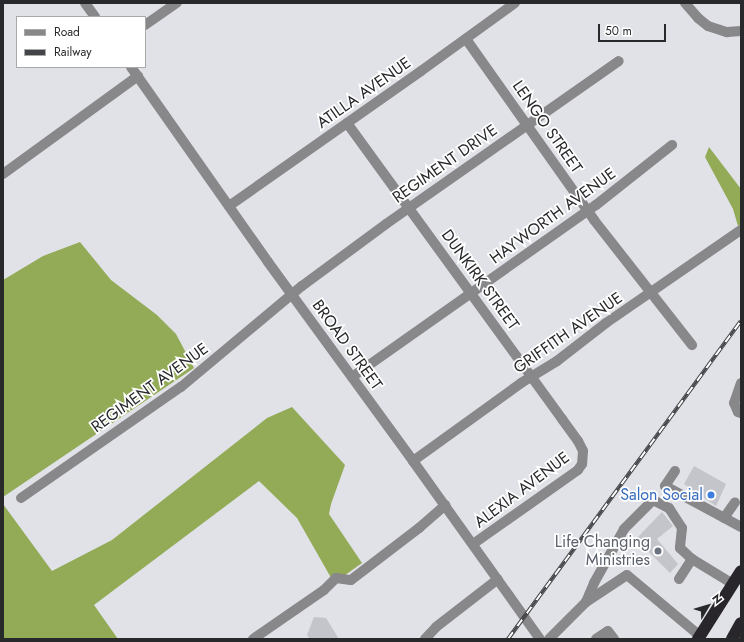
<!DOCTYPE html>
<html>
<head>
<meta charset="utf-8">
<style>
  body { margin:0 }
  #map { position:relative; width:744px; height:642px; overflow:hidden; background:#e0e2e8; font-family:Jost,sans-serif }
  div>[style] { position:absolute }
  .forest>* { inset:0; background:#93ab57 }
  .building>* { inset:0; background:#c3c5cb }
  .minor>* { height:10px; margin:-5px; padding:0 5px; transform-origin:5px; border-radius:5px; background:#888789 }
  .highway>* { height:12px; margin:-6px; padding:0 6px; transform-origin:6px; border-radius:6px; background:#28262a }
  .rail>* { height:4px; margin-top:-2px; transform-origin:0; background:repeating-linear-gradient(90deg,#fff 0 8px,#434447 0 16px); box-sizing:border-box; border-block:1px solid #434447 }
  .dots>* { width:11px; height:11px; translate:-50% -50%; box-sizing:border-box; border:2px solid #fff; border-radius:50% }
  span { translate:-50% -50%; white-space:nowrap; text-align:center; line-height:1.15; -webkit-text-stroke:3.5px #fff; paint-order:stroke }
  .street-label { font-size:16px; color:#28292b }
  .shop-label { font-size:16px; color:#366cbe }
  .right { translate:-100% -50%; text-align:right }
  .worship-label { font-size:16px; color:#5b616d }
  .frame { position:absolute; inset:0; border:4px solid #28292b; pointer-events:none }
  .legend { position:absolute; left:16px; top:16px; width:130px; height:52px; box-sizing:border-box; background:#fff; border:1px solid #a9a9aa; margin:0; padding:5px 7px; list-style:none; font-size:12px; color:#28292b }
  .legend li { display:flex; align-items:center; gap:8px; height:20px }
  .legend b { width:20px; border:1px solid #a9a9aa }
  .north { position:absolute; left:688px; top:586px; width:40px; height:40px; -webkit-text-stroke:3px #fff; paint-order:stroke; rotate:52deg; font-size:11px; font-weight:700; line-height:16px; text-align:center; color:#28292b }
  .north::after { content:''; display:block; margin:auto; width:14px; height:18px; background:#28292b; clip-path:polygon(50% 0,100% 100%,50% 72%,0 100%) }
  .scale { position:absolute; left:598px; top:24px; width:68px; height:18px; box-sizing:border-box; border:2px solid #28292b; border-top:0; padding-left:5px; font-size:12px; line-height:14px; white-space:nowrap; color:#28292b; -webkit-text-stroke:3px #fff; paint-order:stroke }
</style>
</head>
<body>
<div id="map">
  <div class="forest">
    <div style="clip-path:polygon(709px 147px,741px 189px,741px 224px,738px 226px,733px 209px,705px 157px)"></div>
    <div style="clip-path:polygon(80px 242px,111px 280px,157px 315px,176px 334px,194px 368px,3px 497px,3px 280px,43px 256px)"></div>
    <div style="clip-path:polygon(292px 407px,345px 465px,331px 504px,329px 514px,362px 563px,334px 583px,297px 518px,259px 481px,94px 605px,118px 639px,3px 639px,3px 504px,52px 571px,112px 540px,267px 418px)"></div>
  </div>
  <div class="building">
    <div style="clip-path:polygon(694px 466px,726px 484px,716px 506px,684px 484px)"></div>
    <div style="clip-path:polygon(662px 512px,673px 526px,657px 539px,678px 564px,670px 573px,636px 539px)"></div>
    <div style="clip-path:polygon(314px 617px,326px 618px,339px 639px,310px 639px,307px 635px)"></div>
  </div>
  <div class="minor">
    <div style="left:85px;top:3px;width:17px;rotate:54deg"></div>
    <div style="left:685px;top:3px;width:20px;rotate:49deg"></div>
    <div style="left:698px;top:18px;width:13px;rotate:39deg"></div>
    <div style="left:708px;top:26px;width:20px;rotate:18deg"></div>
    <div style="left:727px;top:32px;width:14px;rotate:-4deg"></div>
    <div style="left:145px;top:25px;width:39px;rotate:-35deg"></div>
    <div style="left:466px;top:39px;width:222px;rotate:54.7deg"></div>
    <div style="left:594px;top:220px;width:159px;rotate:51.9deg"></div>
    <div style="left:131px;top:67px;width:238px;rotate:54.9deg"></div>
    <div style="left:268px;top:262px;width:246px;rotate:53.9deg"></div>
    <div style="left:413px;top:461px;width:219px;rotate:54.5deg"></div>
    <div style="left:347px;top:123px;width:366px;rotate:54deg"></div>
    <div style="left:562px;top:419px;width:27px;rotate:54deg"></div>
    <div style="left:578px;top:441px;width:11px;rotate:63deg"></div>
    <div style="left:583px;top:451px;width:13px;rotate:94deg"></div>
    <div style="left:582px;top:464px;width:7px;rotate:124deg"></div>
    <div style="left:578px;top:470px;width:128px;rotate:144.8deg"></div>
    <div style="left:3px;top:174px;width:167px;rotate:-36deg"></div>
    <div style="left:229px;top:206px;width:235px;rotate:-35.1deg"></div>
    <div style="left:421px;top:71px;width:116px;rotate:-35.9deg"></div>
    <div style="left:352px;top:377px;width:299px;rotate:-35.2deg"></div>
    <div style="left:596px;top:205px;width:97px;rotate:-38.3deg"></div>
    <div style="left:741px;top:383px;width:21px;rotate:109deg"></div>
    <div style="left:734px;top:403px;width:10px;rotate:66deg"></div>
    <div style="left:738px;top:412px;width:3px;rotate:18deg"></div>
    <div style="left:413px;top:461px;width:133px;rotate:-35.8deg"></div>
    <div style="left:521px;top:383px;width:42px;rotate:-31.4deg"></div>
    <div style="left:557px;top:361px;width:62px;rotate:-37.8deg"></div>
    <div style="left:606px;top:323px;width:164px;rotate:-34.6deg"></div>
    <div style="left:675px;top:471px;width:18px;rotate:124deg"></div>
    <div style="left:665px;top:486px;width:86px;rotate:28.3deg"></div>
    <div style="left:21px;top:498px;width:195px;rotate:-34.8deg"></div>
    <div style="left:181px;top:387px;width:158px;rotate:-39.9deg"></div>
    <div style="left:302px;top:286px;width:104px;rotate:-36.4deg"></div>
    <div style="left:386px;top:224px;width:284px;rotate:-35deg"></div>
    <div style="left:724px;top:518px;width:19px;rotate:-55deg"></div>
    <div style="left:679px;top:579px;width:24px;rotate:-57deg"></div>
    <div style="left:586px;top:602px;width:49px;rotate:-33.4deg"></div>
    <div style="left:627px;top:575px;width:95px;rotate:39.9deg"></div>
    <div style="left:253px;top:639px;width:86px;rotate:-34.6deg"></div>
    <div style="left:324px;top:590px;width:17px;rotate:-45deg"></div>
    <div style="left:336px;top:578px;width:15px;rotate:8deg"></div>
    <div style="left:351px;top:580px;width:86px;rotate:-37.4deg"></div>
    <div style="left:419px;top:528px;width:35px;rotate:-41deg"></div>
    <div style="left:425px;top:639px;width:16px;rotate:-47deg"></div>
    <div style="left:436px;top:627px;width:78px;rotate:-37.7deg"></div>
    <div style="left:549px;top:639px;width:52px;rotate:-45deg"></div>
    <div style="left:586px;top:602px;width:21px;rotate:-67deg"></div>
    <div style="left:594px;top:583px;width:62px;rotate:-60.9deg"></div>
    <div style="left:624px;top:529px;width:41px;rotate:-45deg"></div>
    <div style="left:653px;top:500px;width:18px;rotate:27deg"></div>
    <div style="left:669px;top:508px;width:24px;rotate:57deg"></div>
    <div style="left:682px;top:528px;width:20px;rotate:96deg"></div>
    <div style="left:680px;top:548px;width:16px;rotate:43deg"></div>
    <div style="left:692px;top:559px;width:48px;rotate:31.4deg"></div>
    <div style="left:596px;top:639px;width:14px;rotate:-34deg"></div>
    <div style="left:608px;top:631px;width:10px;rotate:53deg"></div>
  </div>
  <div class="highway">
    <div style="left:698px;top:639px;width:80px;rotate:-57.7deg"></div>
    <div style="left:732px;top:639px;width:18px;rotate:-61deg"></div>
  </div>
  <div class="rail">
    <div style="left:508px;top:639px;width:394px;rotate:-53.8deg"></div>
  </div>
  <div class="dots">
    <div style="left:711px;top:495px;background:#3f7fe0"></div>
    <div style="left:658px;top:551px;background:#6b7280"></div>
  </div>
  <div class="street-label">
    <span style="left:364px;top:93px;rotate:-35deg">ATILLA AVENUE</span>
    <span style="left:547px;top:127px;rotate:55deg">LENGO STREET</span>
    <span style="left:445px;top:164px;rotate:-35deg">REGIMENT DRIVE</span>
    <span style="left:553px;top:216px;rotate:-36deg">HAYWORTH AVENUE</span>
    <span style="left:480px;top:280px;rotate:54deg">DUNKIRK STREET</span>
    <span style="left:568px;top:333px;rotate:-35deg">GRIFFITH AVENUE</span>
    <span style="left:347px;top:345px;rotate:54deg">BROAD STREET</span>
    <span style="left:150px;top:388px;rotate:-36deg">REGIMENT AVENUE</span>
    <span style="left:522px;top:490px;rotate:-37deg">ALEXIA AVENUE</span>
  </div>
  <div class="shop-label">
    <span class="right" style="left:703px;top:495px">Salon Social</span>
  </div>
  <div class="worship-label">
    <span class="right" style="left:650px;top:551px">Life Changing<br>Ministries</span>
  </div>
  <div class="frame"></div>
  <ul class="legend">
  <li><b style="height:5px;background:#888789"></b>Road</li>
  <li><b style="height:5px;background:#434447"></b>Railway</li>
  </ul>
  <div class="north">N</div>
  <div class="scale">50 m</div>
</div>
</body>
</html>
